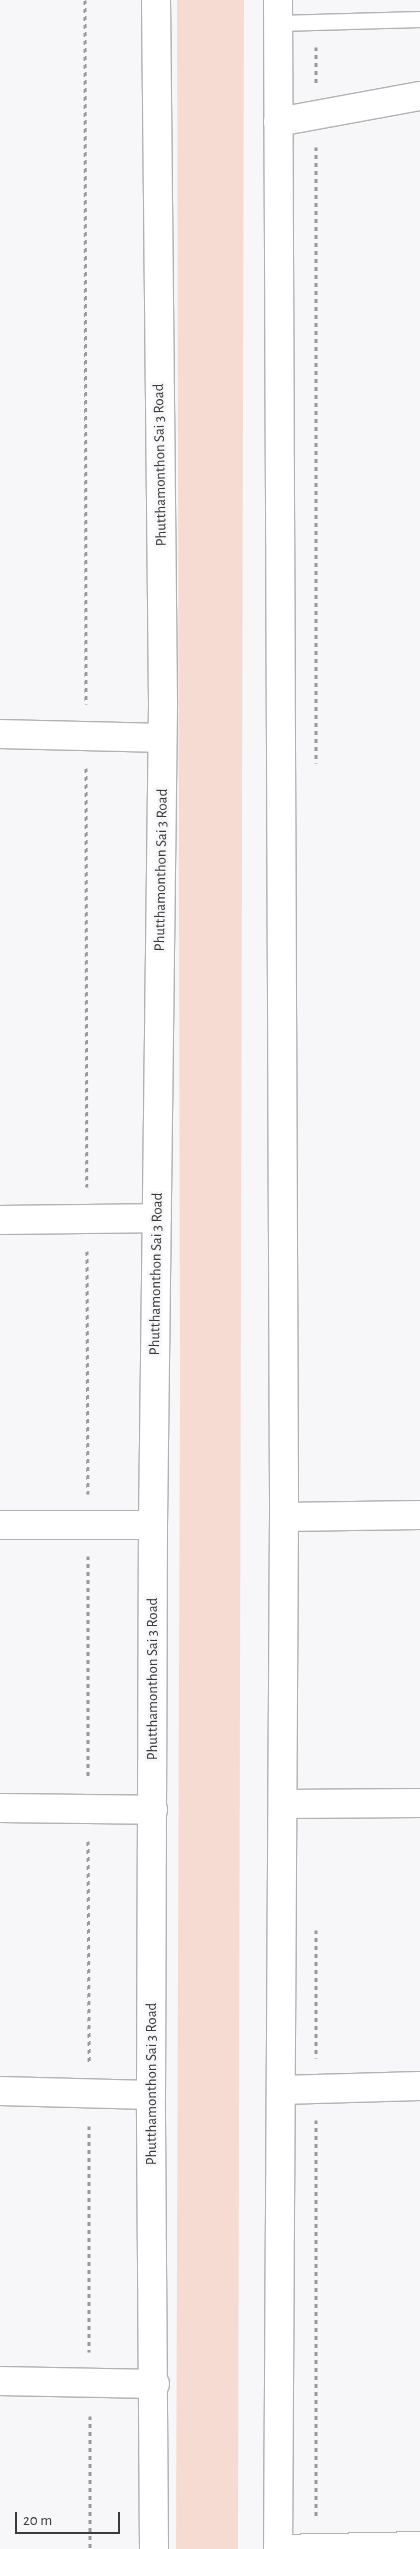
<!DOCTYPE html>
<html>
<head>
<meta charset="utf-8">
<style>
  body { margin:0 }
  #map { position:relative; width:420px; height:2549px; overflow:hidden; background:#f7f7fa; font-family:"Alegreya Sans",sans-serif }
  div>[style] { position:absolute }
  .green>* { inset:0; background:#f6dbd3 }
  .path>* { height:3px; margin-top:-1.5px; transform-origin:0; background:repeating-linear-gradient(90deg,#99999b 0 4px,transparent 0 8px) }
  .roads { filter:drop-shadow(1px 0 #b2b2b5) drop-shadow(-1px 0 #b2b2b5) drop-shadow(0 1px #b2b2b5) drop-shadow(0 -1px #b2b2b5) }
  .service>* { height:15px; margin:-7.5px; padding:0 7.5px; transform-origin:7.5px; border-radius:7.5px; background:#fff }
  .minor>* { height:28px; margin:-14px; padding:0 14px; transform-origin:14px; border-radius:14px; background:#fff }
  .secondary>* { height:28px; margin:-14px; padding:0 14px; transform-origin:14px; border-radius:14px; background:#fff }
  span { translate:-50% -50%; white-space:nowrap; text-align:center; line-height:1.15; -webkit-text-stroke:5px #f7f7fa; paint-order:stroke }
  .street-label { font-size:15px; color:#3a3a3b }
  .scale { position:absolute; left:15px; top:2512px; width:105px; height:22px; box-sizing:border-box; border:2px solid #3a3a3b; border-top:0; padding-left:6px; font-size:15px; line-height:18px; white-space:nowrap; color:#3a3a3b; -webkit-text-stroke:4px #f7f7fa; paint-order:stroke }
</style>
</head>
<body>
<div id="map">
  <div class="green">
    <div style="clip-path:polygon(177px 0,244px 0,238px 2549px,176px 2549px,180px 1384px)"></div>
  </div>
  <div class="path">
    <div style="left:85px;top:0;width:704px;rotate:89.92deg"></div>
    <div style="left:316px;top:47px;width:36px;rotate:90deg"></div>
    <div style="left:316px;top:147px;width:616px;rotate:90deg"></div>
    <div style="left:86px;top:768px;width:419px;rotate:89.9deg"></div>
    <div style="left:87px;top:1251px;width:243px;rotate:89.8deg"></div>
    <div style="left:88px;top:1556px;width:221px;rotate:90deg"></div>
    <div style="left:88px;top:1841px;width:221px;rotate:89.7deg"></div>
    <div style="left:316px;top:1930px;width:128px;rotate:90deg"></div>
    <div style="left:316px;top:2120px;width:396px;rotate:90deg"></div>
    <div style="left:89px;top:2126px;width:226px;rotate:90deg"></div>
    <div style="left:90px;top:2416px;width:133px;rotate:90deg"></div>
  </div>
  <div class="roads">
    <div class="service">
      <div style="left:278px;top:23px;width:142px;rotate:-1.6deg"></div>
    </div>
    <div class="minor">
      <div style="left:278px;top:122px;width:144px;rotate:-10.4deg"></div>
      <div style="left:0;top:734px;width:162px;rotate:1.4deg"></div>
      <div style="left:0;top:1220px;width:157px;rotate:-0.7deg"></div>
      <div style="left:284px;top:1517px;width:136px;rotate:-0.8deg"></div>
      <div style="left:0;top:1525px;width:153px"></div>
      <div style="left:283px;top:1804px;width:137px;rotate:-0.4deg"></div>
      <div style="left:0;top:1808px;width:153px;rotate:0.7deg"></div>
      <div style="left:281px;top:2090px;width:139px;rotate:-1.6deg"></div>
      <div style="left:0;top:2091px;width:151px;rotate:1.5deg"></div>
      <div style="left:0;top:2381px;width:155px;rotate:1.1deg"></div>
      <div style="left:278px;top:2549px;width:142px;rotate:-1.2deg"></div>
    </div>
    <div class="secondary">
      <div style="left:278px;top:0;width:1517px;rotate:89.77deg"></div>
      <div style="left:284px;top:1517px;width:1032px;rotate:90.33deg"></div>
      <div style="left:154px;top:2549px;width:454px;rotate:-90.4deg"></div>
      <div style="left:151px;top:2095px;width:570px;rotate:-89.8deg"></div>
      <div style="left:153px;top:1525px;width:823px;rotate:-89.3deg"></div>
      <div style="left:163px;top:702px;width:702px;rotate:-90.57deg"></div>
    </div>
  </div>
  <div class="street-label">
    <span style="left:160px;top:465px;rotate:-91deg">Phutthamonthon Sai 3 Road</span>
    <span style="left:161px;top:870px;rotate:-89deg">Phutthamonthon Sai 3 Road</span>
    <span style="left:156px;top:1274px;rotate:-89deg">Phutthamonthon Sai 3 Road</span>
    <span style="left:153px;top:1679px;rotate:-90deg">Phutthamonthon Sai 3 Road</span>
    <span style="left:152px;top:2084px;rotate:-90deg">Phutthamonthon Sai 3 Road</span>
  </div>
  <div class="scale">20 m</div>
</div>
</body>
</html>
